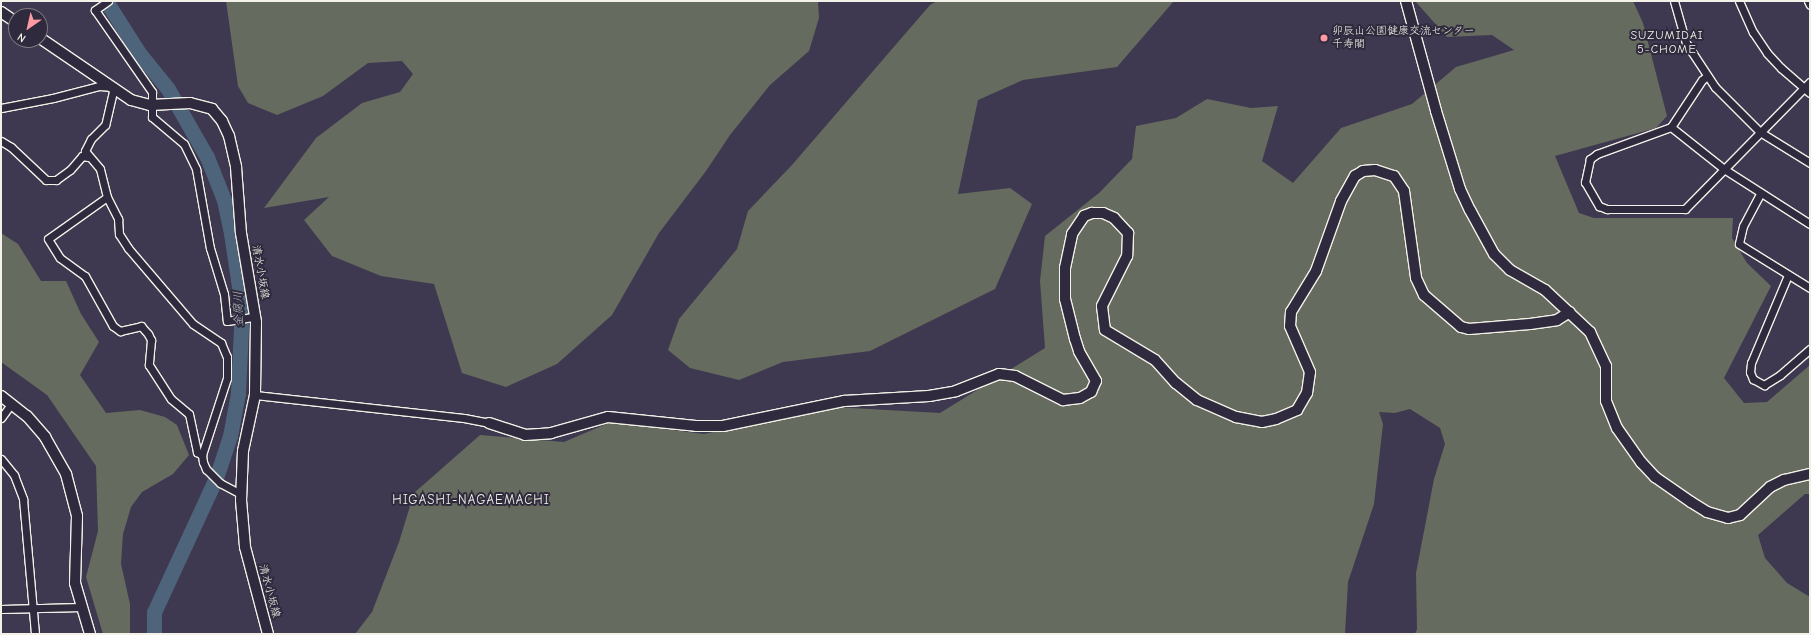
<!DOCTYPE html>
<html>
<head>
<meta charset="utf-8">
<style>
  body { margin:0 }
  #map { position:relative; width:1811px; height:635px; overflow:hidden; background:#3e3950; font-family:"Comic Neue","Klee One",sans-serif }
  div>[style] { position:absolute }
  .green>* { inset:0; background:#656b5e }
  .river>* { height:15px; margin:-7.5px; padding:0 7.5px; transform-origin:7.5px; border-radius:7.5px; background:#4e647a }
  .roads { filter:drop-shadow(1px 0 #f4f1e8) drop-shadow(-1px 0 #f4f1e8) drop-shadow(0 1px #f4f1e8) drop-shadow(0 -1px #f4f1e8) }
  .street>* { height:7px; margin:-3.5px; padding:0 3.5px; transform-origin:3.5px; border-radius:3.5px; background:#2f2a3d }
  .secondary>* { height:10px; margin:-5px; padding:0 5px; transform-origin:5px; border-radius:5px; background:#2f2a3d }
  .dots>* { width:11px; height:11px; translate:-50% -50%; box-sizing:border-box; border:2px solid #2f2a3d; border-radius:50% }
  span { translate:-50% -50%; white-space:nowrap; text-align:center; line-height:1.15; -webkit-text-stroke:4px #2f2a3d; paint-order:stroke }
  .poi-label { font-size:11px; color:#f4f1e8 }
  .left { translate:0 -50%; text-align:left }
  .street-label { font-size:11px; color:#f4f1e8 }
  .neighbourhood-label { font-size:12px; color:#f4f1e8; letter-spacing:1px }
  .water-label { font-size:12px; color:#b2b9bc; font-style:italic }
  .quarter-label { font-size:13px; color:#f4f1e8; letter-spacing:1px }
  .frame { position:absolute; inset:0; border:2px solid #f4f1e8; pointer-events:none }
  .north { position:absolute; left:8px; top:8px; width:40px; height:40px; box-sizing:border-box; background:#2f2a3d; border:1px solid #7e7a81; border-radius:50%; rotate:214deg; font-size:11px; font-weight:700; line-height:16px; text-align:center; color:#f4f1e8 }
  .north::after { content:''; display:block; margin:auto; width:14px; height:18px; background:#ff9aa2; clip-path:polygon(50% 0,100% 100%,50% 72%,0 100%) }
</style>
</head>
<body>
<div id="map">
  <div class="green">
    <div style="clip-path:polygon(226px 1px,818px 1px,819px 18px,809px 51px,770px 85px,730px 135px,706px 171px,659px 233px,612px 315px,557px 364px,506px 387px,462px 373px,434px 284px,381px 276px,332px 256px,304px 220px,329px 197px,264px 208px,316px 138px,362px 103px,400px 92px,413px 74px,402px 61px,368px 63px,323px 96px,277px 115px,248px 103px,238px 86px)"></div>
    <div style="clip-path:polygon(937px 1px,1174px 1px,1117px 67px,1023px 80px,978px 100px,958px 194px,1010px 188px,1032px 204px,995px 289px,870px 351px,783px 362px,739px 380px,690px 368px,668px 350px,679px 319px,737px 249px,748px 211px,792px 165px,930px 5px)"></div>
    <div style="clip-path:polygon(1415px 1px,1633px 1px,1643px 23px,1667px 116px,1656px 128px,1555px 156px,1579px 213px,1594px 218px,1733px 218px,1732px 238px,1747px 263px,1771px 286px,1724px 378px,1744px 403px,1767px 402px,1810px 365px,1810px 494px,1805px 494px,1758px 535px,1765px 558px,1787px 583px,1810px 597px,1810px 634px,1415px 634px,1417px 629px,1416px 573px,1434px 479px,1445px 444px,1440px 428px,1410px 409px,1395px 413px,1379px 412px,1383px 424px,1374px 504px,1348px 582px,1345px 634px,355px 634px,372px 612px,399px 542px,414px 493px,480px 435px,564px 442px,611px 422px,704px 434px,834px 407px,940px 413px,1045px 348px,1040px 281px,1045px 236px,1099px 193px,1132px 159px,1136px 126px,1176px 118px,1207px 99px,1251px 108px,1278px 106px,1262px 161px,1293px 183px,1341px 128px,1412px 104px,1456px 67px,1514px 50px,1492px 35px,1447px 37px)"></div>
    <div style="clip-path:polygon(1px 233px,18px 244px,41px 281px,66px 281px,81px 314px,99px 342px,80px 375px,106px 413px,140px 410px,165px 417px,177px 425px,189px 455px,173px 474px,142px 492px,131px 507px,123px 534px,121px 564px,130px 604px,130px 634px,103px 634px,86px 577px,98px 531px,96px 466px,47px 395px,1px 362px)"></div>
  </div>
  <div class="river">
    <div style="left:106px;top:1px;width:62px;rotate:57.6deg"></div>
    <div style="left:139px;top:53px;width:46px;rotate:51.1deg"></div>
    <div style="left:168px;top:89px;width:78px;rotate:60.2deg"></div>
    <div style="left:207px;top:157px;width:46px;rotate:68.4deg"></div>
    <div style="left:224px;top:200px;width:34px;rotate:78deg"></div>
    <div style="left:231px;top:233px;width:75px;rotate:81.5deg"></div>
    <div style="left:242px;top:307px;width:86px;rotate:92.7deg"></div>
    <div style="left:238px;top:393px;width:44px;rotate:100.5deg"></div>
    <div style="left:230px;top:436px;width:44px;rotate:108.4deg"></div>
    <div style="left:216px;top:478px;width:148px;rotate:114.8deg"></div>
    <div style="left:154px;top:612px;width:22px;rotate:90deg"></div>
  </div>
  <div class="roads">
    <div class="street">
      <div style="left:108px;top:1px;width:16px;rotate:145deg"></div>
      <div style="left:95px;top:10px;width:100px;rotate:55.2deg"></div>
      <div style="left:152px;top:92px;width:25px;rotate:90deg"></div>
      <div style="left:152px;top:117px;width:42px;rotate:40.2deg"></div>
      <div style="left:184px;top:144px;width:28px;rotate:64deg"></div>
      <div style="left:196px;top:169px;width:80px;rotate:80deg"></div>
      <div style="left:210px;top:248px;width:48px;rotate:73.1deg"></div>
      <div style="left:224px;top:294px;width:27px;rotate:84deg"></div>
      <div style="left:227px;top:321px;width:26px;rotate:-9deg"></div>
      <div style="left:253px;top:317px;width:6px;rotate:59deg"></div>
      <div style="left:1674px;top:1px;width:44px;rotate:74.1deg"></div>
      <div style="left:1686px;top:43px;width:53px;rotate:56.6deg"></div>
      <div style="left:1715px;top:87px;width:64px;rotate:45deg"></div>
      <div style="left:1760px;top:132px;width:59px;rotate:31.8deg"></div>
      <div style="left:1739px;top:1px;width:34px;rotate:66deg"></div>
      <div style="left:1753px;top:32px;width:25px;rotate:56deg"></div>
      <div style="left:1767px;top:53px;width:21px;rotate:47deg"></div>
      <div style="left:1781px;top:68px;width:38px;rotate:41deg"></div>
      <div style="left:1808px;top:1px;width:4px;rotate:63deg"></div>
      <div style="left:1707px;top:76px;width:6px;rotate:141deg"></div>
      <div style="left:1702px;top:80px;width:56px;rotate:123.4deg"></div>
      <div style="left:1671px;top:127px;width:79px;rotate:160deg"></div>
      <div style="left:1597px;top:154px;width:9px;rotate:144deg"></div>
      <div style="left:1590px;top:159px;width:24px;rotate:102deg"></div>
      <div style="left:1585px;top:182px;width:28px;rotate:60deg"></div>
      <div style="left:1599px;top:206px;width:9px;rotate:21deg"></div>
      <div style="left:1607px;top:209px;width:78px"></div>
      <div style="left:1685px;top:209px;width:178px;rotate:-45.5deg"></div>
      <div style="left:1px;top:108px;width:53px;rotate:-10.9deg"></div>
      <div style="left:53px;top:98px;width:48px;rotate:-14.6deg"></div>
      <div style="left:99px;top:86px;width:15px;rotate:4deg"></div>
      <div style="left:114px;top:87px;width:39px;rotate:103deg"></div>
      <div style="left:105px;top:125px;width:20px;rotate:135deg"></div>
      <div style="left:91px;top:139px;width:13px;rotate:117deg"></div>
      <div style="left:85px;top:151px;width:23px;rotate:50deg"></div>
      <div style="left:100px;top:169px;width:29px;rotate:76deg"></div>
      <div style="left:107px;top:197px;width:25px;rotate:63deg"></div>
      <div style="left:118px;top:219px;width:15px;rotate:86deg"></div>
      <div style="left:119px;top:234px;width:17px;rotate:57deg"></div>
      <div style="left:128px;top:248px;width:100px;rotate:49.5deg"></div>
      <div style="left:193px;top:324px;width:34px;rotate:34deg"></div>
      <div style="left:221px;top:343px;width:15px;rotate:67deg"></div>
      <div style="left:227px;top:357px;width:21px;rotate:90deg"></div>
      <div style="left:227px;top:378px;width:81px;rotate:108deg"></div>
      <div style="left:202px;top:455px;width:7px;rotate:82deg"></div>
      <div style="left:203px;top:462px;width:8px;rotate:67deg"></div>
      <div style="left:206px;top:469px;width:20px;rotate:45deg"></div>
      <div style="left:220px;top:483px;width:24px;rotate:28deg"></div>
      <div style="left:1671px;top:127px;width:68px;rotate:38.4deg"></div>
      <div style="left:1724px;top:169px;width:102px;rotate:32.6deg"></div>
      <div style="left:1px;top:141px;width:12px;rotate:31deg"></div>
      <div style="left:11px;top:147px;width:48px;rotate:43.3deg"></div>
      <div style="left:46px;top:180px;width:10px"></div>
      <div style="left:56px;top:180px;width:17px;rotate:-36deg"></div>
      <div style="left:70px;top:170px;width:18px;rotate:-49deg"></div>
      <div style="left:82px;top:156px;width:6px;rotate:9deg"></div>
      <div style="left:1760px;top:194px;width:36px;rotate:118deg"></div>
      <div style="left:1743px;top:226px;width:18px;rotate:103deg"></div>
      <div style="left:1739px;top:244px;width:84px;rotate:31.8deg"></div>
      <div style="left:107px;top:197px;width:72px;rotate:144.6deg"></div>
      <div style="left:48px;top:239px;width:22px;rotate:58deg"></div>
      <div style="left:60px;top:258px;width:31px;rotate:36deg"></div>
      <div style="left:85px;top:276px;width:57px;rotate:60.8deg"></div>
      <div style="left:113px;top:326px;width:9px;rotate:36deg"></div>
      <div style="left:120px;top:331px;width:22px;rotate:-13deg"></div>
      <div style="left:141px;top:326px;width:11px;rotate:49deg"></div>
      <div style="left:148px;top:334px;width:7px;rotate:63deg"></div>
      <div style="left:151px;top:340px;width:25px;rotate:95deg"></div>
      <div style="left:149px;top:365px;width:40px;rotate:57.1deg"></div>
      <div style="left:171px;top:399px;width:23px;rotate:40deg"></div>
      <div style="left:189px;top:414px;width:39px;rotate:78deg"></div>
      <div style="left:197px;top:452px;width:6px;rotate:31deg"></div>
      <div style="left:1788px;top:275px;width:95px;rotate:112.8deg"></div>
      <div style="left:1751px;top:363px;width:9px;rotate:96deg"></div>
      <div style="left:1750px;top:372px;width:8px;rotate:67deg"></div>
      <div style="left:1753px;top:379px;width:13px;rotate:29deg"></div>
      <div style="left:1764px;top:385px;width:19px;rotate:-32deg"></div>
      <div style="left:1780px;top:375px;width:40px;rotate:-41deg"></div>
      <div style="left:255px;top:395px;width:210px;rotate:6.3deg"></div>
      <div style="left:464px;top:418px;width:25px;rotate:11deg"></div>
      <div style="left:1px;top:418px;width:17px;rotate:-54deg"></div>
      <div style="left:1px;top:459px;width:21px;rotate:51deg"></div>
      <div style="left:14px;top:475px;width:26px;rotate:69deg"></div>
      <div style="left:23px;top:499px;width:136px;rotate:84.9deg"></div>
      <div style="left:1px;top:609px;width:81px;rotate:-1.4deg"></div>
    </div>
    <div class="secondary">
      <div style="left:1406px;top:1px;width:114px;rotate:74.7deg"></div>
      <div style="left:1436px;top:111px;width:82px;rotate:72.9deg"></div>
      <div style="left:1460px;top:189px;width:23px;rotate:65deg"></div>
      <div style="left:1470px;top:210px;width:50px;rotate:61.4deg"></div>
      <div style="left:1494px;top:254px;width:23px;rotate:45deg"></div>
      <div style="left:1510px;top:270px;width:40px;rotate:29.7deg"></div>
      <div style="left:1545px;top:290px;width:62px;rotate:43deg"></div>
      <div style="left:1590px;top:332px;width:38px;rotate:65deg"></div>
      <div style="left:1606px;top:366px;width:35px;rotate:90deg"></div>
      <div style="left:1606px;top:401px;width:29px;rotate:68deg"></div>
      <div style="left:1617px;top:428px;width:42px;rotate:54.8deg"></div>
      <div style="left:1641px;top:462px;width:21px;rotate:47deg"></div>
      <div style="left:1655px;top:477px;width:44px;rotate:34.8deg"></div>
      <div style="left:1691px;top:502px;width:19px;rotate:32deg"></div>
      <div style="left:1707px;top:512px;width:22px;rotate:16deg"></div>
      <div style="left:1728px;top:518px;width:12px;rotate:-14deg"></div>
      <div style="left:1740px;top:515px;width:41px;rotate:-43deg"></div>
      <div style="left:1770px;top:487px;width:16px;rotate:-27deg"></div>
      <div style="left:1784px;top:480px;width:27px;rotate:-13deg"></div>
      <div style="left:1px;top:12px;width:18px;rotate:34deg"></div>
      <div style="left:40px;top:38px;width:110px;rotate:34.3deg"></div>
      <div style="left:131px;top:100px;width:20px;rotate:15deg"></div>
      <div style="left:150px;top:105px;width:40px;rotate:-2.9deg"></div>
      <div style="left:190px;top:103px;width:23px;rotate:15deg"></div>
      <div style="left:212px;top:109px;width:16px;rotate:50deg"></div>
      <div style="left:222px;top:121px;width:17px;rotate:65deg"></div>
      <div style="left:229px;top:136px;width:32px;rotate:77deg"></div>
      <div style="left:236px;top:167px;width:66px;rotate:85.7deg"></div>
      <div style="left:241px;top:233px;width:90px;rotate:80.4deg"></div>
      <div style="left:256px;top:322px;width:73px;rotate:90.8deg"></div>
      <div style="left:255px;top:395px;width:57px;rotate:102.1deg"></div>
      <div style="left:243px;top:451px;width:49px;rotate:92.3deg"></div>
      <div style="left:241px;top:500px;width:47px;rotate:85.1deg"></div>
      <div style="left:245px;top:547px;width:90px;rotate:75.2deg"></div>
      <div style="left:1px;top:396px;width:33px;rotate:38deg"></div>
      <div style="left:27px;top:416px;width:28px;rotate:49deg"></div>
      <div style="left:45px;top:437px;width:43px;rotate:60.4deg"></div>
      <div style="left:66px;top:474px;width:43px;rotate:75.3deg"></div>
      <div style="left:77px;top:516px;width:67px;rotate:91.7deg"></div>
      <div style="left:75px;top:583px;width:53px;rotate:73.6deg"></div>
      <div style="left:489px;top:423px;width:38px;rotate:18deg"></div>
      <div style="left:525px;top:435px;width:26px;rotate:-4deg"></div>
      <div style="left:551px;top:433px;width:59px;rotate:-15.7deg"></div>
      <div style="left:608px;top:417px;width:88px;rotate:5.8deg"></div>
      <div style="left:696px;top:426px;width:27px"></div>
      <div style="left:723px;top:426px;width:124px;rotate:-11.7deg"></div>
      <div style="left:844px;top:401px;width:85px;rotate:-3.4deg"></div>
      <div style="left:929px;top:396px;width:27px;rotate:-10deg"></div>
      <div style="left:956px;top:391px;width:46px;rotate:-21.6deg"></div>
      <div style="left:999px;top:374px;width:16px;rotate:7deg"></div>
      <div style="left:1015px;top:376px;width:54px;rotate:26.6deg"></div>
      <div style="left:1063px;top:400px;width:17px;rotate:-7deg"></div>
      <div style="left:1080px;top:398px;width:13px;rotate:-29deg"></div>
      <div style="left:1091px;top:392px;width:12px;rotate:-66deg"></div>
      <div style="left:1096px;top:381px;width:34px;rotate:-120deg"></div>
      <div style="left:1079px;top:351px;width:13px;rotate:-108deg"></div>
      <div style="left:1075px;top:339px;width:41px;rotate:-104deg"></div>
      <div style="left:1065px;top:299px;width:31px;rotate:-90deg"></div>
      <div style="left:1065px;top:268px;width:35px;rotate:-78deg"></div>
      <div style="left:1072px;top:234px;width:22px;rotate:-56deg"></div>
      <div style="left:1084px;top:216px;width:9px;rotate:-21deg"></div>
      <div style="left:1092px;top:213px;width:11px"></div>
      <div style="left:1103px;top:213px;width:12px;rotate:24deg"></div>
      <div style="left:1114px;top:218px;width:21px;rotate:47deg"></div>
      <div style="left:1128px;top:233px;width:23px;rotate:92deg"></div>
      <div style="left:1127px;top:256px;width:56px;rotate:116.6deg"></div>
      <div style="left:1102px;top:306px;width:24px;rotate:83deg"></div>
      <div style="left:1105px;top:330px;width:58px;rotate:31deg"></div>
      <div style="left:1155px;top:360px;width:31px;rotate:48deg"></div>
      <div style="left:1176px;top:383px;width:27px;rotate:39deg"></div>
      <div style="left:1197px;top:400px;width:43px;rotate:23.6deg"></div>
      <div style="left:1236px;top:417px;width:26px;rotate:11deg"></div>
      <div style="left:1262px;top:422px;width:14px;rotate:-12deg"></div>
      <div style="left:1276px;top:419px;width:23px;rotate:-23deg"></div>
      <div style="left:1297px;top:410px;width:20px;rotate:-60deg"></div>
      <div style="left:1307px;top:393px;width:21px;rotate:-82deg"></div>
      <div style="left:1310px;top:372px;width:50px;rotate:-113.5deg"></div>
      <div style="left:1290px;top:326px;width:14px;rotate:-86deg"></div>
      <div style="left:1291px;top:312px;width:48px;rotate:-58.6deg"></div>
      <div style="left:1316px;top:271px;width:74px;rotate:-70.3deg"></div>
      <div style="left:1341px;top:201px;width:29px;rotate:-61deg"></div>
      <div style="left:1355px;top:176px;width:9px;rotate:-32deg"></div>
      <div style="left:1363px;top:171px;width:12px;rotate:-5deg"></div>
      <div style="left:1375px;top:170px;width:20px;rotate:18deg"></div>
      <div style="left:1394px;top:176px;width:18px;rotate:56deg"></div>
      <div style="left:1404px;top:191px;width:88px;rotate:82.1deg"></div>
      <div style="left:1416px;top:278px;width:19px;rotate:65deg"></div>
      <div style="left:1424px;top:295px;width:49px;rotate:40.9deg"></div>
      <div style="left:1461px;top:327px;width:8px;rotate:14deg"></div>
      <div style="left:1469px;top:329px;width:61px;rotate:-4.7deg"></div>
      <div style="left:1530px;top:324px;width:27px;rotate:-8deg"></div>
      <div style="left:1557px;top:320px;width:15px;rotate:-32deg"></div>
    </div>
  </div>
  <div class="dots">
    <div style="left:1324px;top:38px;background:#ff9aa2"></div>
  </div>
  <div class="poi-label">
    <span class="left" style="left:1332px;top:38px">卯辰山公園健康交流センター<br>千寿閣</span>
  </div>
  <div class="street-label">
    <span style="left:260px;top:272px;rotate:80deg">清水小坂線</span>
    <span style="left:269px;top:591px;rotate:75deg">清水小坂線</span>
  </div>
  <div class="neighbourhood-label">
    <span style="left:1667px;top:43px">SUZUMIDAI<br>5-CHOME</span>
  </div>
  <div class="water-label">
    <span style="left:239px;top:309px;rotate:-92deg">金腐川</span>
  </div>
  <div class="quarter-label">
    <span style="left:471px;top:500px">HIGASHI-NAGAEMACHI</span>
  </div>
  <div class="frame"></div>
  <div class="north">N</div>
</div>
</body>
</html>
